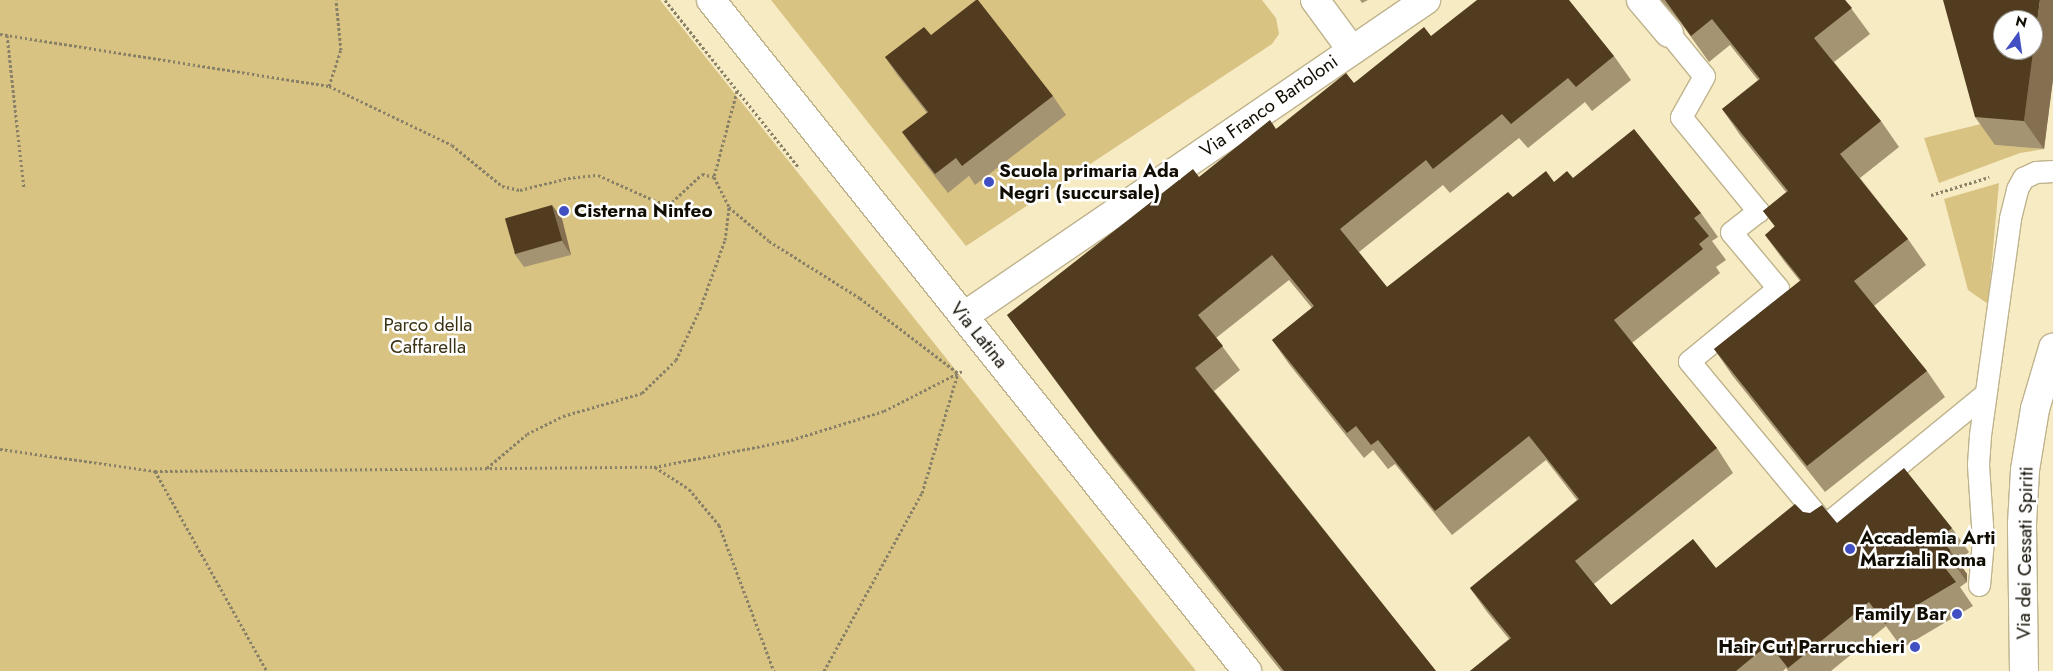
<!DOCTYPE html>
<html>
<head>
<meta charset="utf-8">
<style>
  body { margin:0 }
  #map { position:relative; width:2053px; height:671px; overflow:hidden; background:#f7ebc3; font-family:Jost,sans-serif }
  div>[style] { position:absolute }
  .green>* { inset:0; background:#d8c383 }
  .path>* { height:3px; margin-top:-1.5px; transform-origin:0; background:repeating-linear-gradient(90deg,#898167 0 2.5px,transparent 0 5px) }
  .roads { filter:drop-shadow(1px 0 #bfb38d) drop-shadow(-1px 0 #bfb38d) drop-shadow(0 1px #bfb38d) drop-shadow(0 -1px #bfb38d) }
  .lane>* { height:21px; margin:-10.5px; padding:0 10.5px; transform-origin:10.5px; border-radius:10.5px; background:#fff }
  .street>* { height:28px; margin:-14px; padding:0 14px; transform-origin:14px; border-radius:14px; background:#fff }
  .wall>* { inset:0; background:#a49472 }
  .shaded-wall>* { inset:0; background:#847051 }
  .building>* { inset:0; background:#523c20; transform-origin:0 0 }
  .dots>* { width:14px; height:14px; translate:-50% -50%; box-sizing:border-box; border:2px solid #fff; border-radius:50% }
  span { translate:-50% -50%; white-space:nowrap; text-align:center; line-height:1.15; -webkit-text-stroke:5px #fff; paint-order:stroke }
  .street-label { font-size:19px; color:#110d02 }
  .poi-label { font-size:19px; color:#110d02; font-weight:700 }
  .left { translate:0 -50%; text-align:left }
  .right { translate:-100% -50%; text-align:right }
  .park-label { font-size:19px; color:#3c3314 }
  .north { position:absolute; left:1993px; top:10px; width:50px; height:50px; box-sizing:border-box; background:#fff; border:1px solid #a09e9a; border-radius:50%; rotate:14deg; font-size:14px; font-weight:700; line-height:20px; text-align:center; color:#110d02 }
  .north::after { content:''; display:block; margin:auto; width:18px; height:22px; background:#414fc3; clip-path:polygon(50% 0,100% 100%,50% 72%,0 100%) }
</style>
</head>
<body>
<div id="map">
  <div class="green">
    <div style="clip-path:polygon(0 0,660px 0,1196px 671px,0 671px)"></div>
    <div style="clip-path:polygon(evenodd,771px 0,1262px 0,1276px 18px,1279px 34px,1272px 44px,966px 246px,771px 0,941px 131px,975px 185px,969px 176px,948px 192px,941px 131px)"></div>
    <div style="clip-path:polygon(1989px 122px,1995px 145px,2044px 149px,2020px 153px,1939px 183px,1924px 138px)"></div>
    <div style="clip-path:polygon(1999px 183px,1988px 304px,1968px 290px,1944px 199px)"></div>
  </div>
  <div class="path">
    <div style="left:665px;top:0;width:215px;rotate:51.4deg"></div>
    <div style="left:0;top:34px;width:333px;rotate:9deg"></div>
    <div style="left:329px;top:86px;width:38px;rotate:-72deg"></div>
    <div style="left:341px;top:50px;width:50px;rotate:-95.7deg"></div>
    <div style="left:7px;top:35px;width:155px;rotate:83.7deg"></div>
    <div style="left:329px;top:86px;width:136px;rotate:25.6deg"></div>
    <div style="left:452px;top:145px;width:65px;rotate:39.4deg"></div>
    <div style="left:502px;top:186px;width:18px;rotate:13deg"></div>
    <div style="left:520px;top:190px;width:49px;rotate:-14deg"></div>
    <div style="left:568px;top:178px;width:30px;rotate:-6deg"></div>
    <div style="left:598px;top:175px;width:66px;rotate:24.2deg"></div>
    <div style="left:658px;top:202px;width:14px"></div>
    <div style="left:672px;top:202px;width:41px;rotate:-43deg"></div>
    <div style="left:702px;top:174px;width:12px;rotate:14deg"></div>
    <div style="left:737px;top:91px;width:89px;rotate:105deg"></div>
    <div style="left:714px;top:177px;width:34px;rotate:63deg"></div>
    <div style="left:729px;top:207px;width:52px;rotate:40.4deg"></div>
    <div style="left:769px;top:241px;width:107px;rotate:32.1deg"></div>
    <div style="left:860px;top:298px;width:123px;rotate:37.4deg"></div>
    <div style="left:1931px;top:195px;width:61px;rotate:-17.2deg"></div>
    <div style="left:0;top:449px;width:157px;rotate:8.1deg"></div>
    <div style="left:155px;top:471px;width:499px;rotate:-0.5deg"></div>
    <div style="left:654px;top:467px;width:140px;rotate:-11.1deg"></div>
    <div style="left:791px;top:440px;width:97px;rotate:-17.3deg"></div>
    <div style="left:884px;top:411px;width:90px;rotate:-27.1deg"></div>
    <div style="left:655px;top:467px;width:40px;rotate:32.9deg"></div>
    <div style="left:689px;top:489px;width:47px;rotate:50.2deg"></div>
    <div style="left:719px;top:525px;width:156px;rotate:69.4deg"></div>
    <div style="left:487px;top:468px;width:52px;rotate:-40.4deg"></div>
    <div style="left:527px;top:434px;width:40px;rotate:-26.6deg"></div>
    <div style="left:563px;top:416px;width:82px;rotate:-16.2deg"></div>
    <div style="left:642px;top:393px;width:47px;rotate:-44.1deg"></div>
    <div style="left:676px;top:360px;width:56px;rotate:-64.8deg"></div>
    <div style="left:700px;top:309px;width:73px;rotate:-70.1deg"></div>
    <div style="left:725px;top:240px;width:33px;rotate:-83deg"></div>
    <div style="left:155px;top:471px;width:229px;rotate:60.8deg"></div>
    <div style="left:824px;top:671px;width:203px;rotate:-61.2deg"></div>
    <div style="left:922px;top:493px;width:125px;rotate:-73.3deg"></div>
  </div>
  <div class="roads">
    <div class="lane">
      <div style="left:1669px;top:33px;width:55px;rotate:50.9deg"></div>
      <div style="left:1704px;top:76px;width:47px;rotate:119.3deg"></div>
      <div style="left:1681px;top:117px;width:122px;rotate:50.7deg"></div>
      <div style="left:1758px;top:211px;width:34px;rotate:142deg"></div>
      <div style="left:1731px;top:232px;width:73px;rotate:50deg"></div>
      <div style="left:1778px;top:288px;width:115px;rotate:140.6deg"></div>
      <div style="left:1689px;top:361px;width:213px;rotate:50.3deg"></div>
      <div style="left:1825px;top:525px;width:207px;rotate:-39.3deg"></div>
      <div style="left:1979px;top:585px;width:45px;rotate:-84.9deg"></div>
      <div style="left:1983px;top:540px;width:76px;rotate:-93.8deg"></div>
      <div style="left:1978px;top:464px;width:29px;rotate:-86deg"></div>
      <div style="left:1980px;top:435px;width:219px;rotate:-82.1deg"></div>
      <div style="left:2010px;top:218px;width:30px;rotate:-76deg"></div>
      <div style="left:2017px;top:189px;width:13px;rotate:-61deg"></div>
      <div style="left:2023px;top:178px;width:14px;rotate:-25deg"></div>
      <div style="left:2036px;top:172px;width:17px;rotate:-3deg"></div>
    </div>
    <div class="street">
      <div style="left:711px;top:0;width:859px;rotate:51.38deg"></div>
      <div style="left:1315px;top:0;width:61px;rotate:53.7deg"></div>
      <div style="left:1641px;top:0;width:43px;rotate:49.7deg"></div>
      <div style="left:964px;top:316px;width:560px;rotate:-34.37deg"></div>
      <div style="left:2024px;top:671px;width:147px;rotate:-90.8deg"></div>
      <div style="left:2022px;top:524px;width:54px;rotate:-86.8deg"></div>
      <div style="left:2025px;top:470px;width:62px;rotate:-80.7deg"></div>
      <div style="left:2035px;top:409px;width:64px;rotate:-73.6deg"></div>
    </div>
  </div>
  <div class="wall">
    <div style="clip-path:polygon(1360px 0,1368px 0,1362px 3px)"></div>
    <div style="clip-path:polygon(1661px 0,1845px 0,1870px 34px,1834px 62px,1881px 121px,1899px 147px,1860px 178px,1908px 239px,1926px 265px,1874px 306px,1927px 371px,1945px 397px,1825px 492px,1732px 375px,1714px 349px,1800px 281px,1784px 261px,1765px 235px,1775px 227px,1763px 211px,1786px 192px,1740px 135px,1722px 109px,1758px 80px,1730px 45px,1709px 62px,1681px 23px)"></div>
    <div style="clip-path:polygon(2053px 0,2053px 79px,2044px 149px,1995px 145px,1975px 117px)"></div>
    <div style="clip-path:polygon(931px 35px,1053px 96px,1066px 115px,975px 185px,969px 176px,948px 193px,915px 151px,902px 132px,927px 113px,898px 76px,885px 57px)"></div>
    <div style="clip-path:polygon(1431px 36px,1614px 56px,1631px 80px,1592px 111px,1585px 102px,1528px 148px,1519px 138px,1450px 193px,1443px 185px,1359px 252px,1387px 287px,1513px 197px,1554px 182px,1573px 178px,1701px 213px,1718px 237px,1712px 241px,1726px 260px,1716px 267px,1720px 273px,1632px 343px,1717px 448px,1733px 473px,1594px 584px,1611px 605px,1716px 568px,1803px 512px,1837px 523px,1952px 528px,1969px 552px,1958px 562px,1967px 574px,1967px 582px,1960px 587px,1973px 606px,1902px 648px,1886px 626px,1831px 671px,1788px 671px,1786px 668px,1783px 671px,1470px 671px,1509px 639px,1487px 612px,1470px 588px,1577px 500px,1546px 460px,1452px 535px,1395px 464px,1388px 469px,1373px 450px,1364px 458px,1289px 364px,1272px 340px,1312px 308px,1289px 280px,1216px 338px,1240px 370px,1214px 391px,1436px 671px,1281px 671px,1114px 460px,1007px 315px,1199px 177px,1276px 129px,1354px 83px)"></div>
    <div style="clip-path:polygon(552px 205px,562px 219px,571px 255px,524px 267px,514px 253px)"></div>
  </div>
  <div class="shaded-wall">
    <div style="clip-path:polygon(2040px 0,2053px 0,2053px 79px,2044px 149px,2024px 121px)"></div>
    <div style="clip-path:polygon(552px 205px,562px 219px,571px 255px,562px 241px)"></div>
    <div style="clip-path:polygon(1950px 550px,1967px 574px,1967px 582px,1950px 558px)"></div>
  </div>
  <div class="building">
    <div style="clip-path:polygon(976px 0,978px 0,1053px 96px,962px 166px,956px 158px,935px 174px,902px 132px,928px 112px,885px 57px,924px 27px,931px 35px)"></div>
    <div style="clip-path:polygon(1477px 0,1569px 0,1614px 56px,1576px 87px,1568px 78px,1511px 124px,1502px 114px,1433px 169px,1426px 160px,1340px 229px,1387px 287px,1508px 192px,1513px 197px,1546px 171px,1554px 182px,1567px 171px,1573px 178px,1634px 129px,1701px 213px,1694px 218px,1709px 236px,1699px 244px,1703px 249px,1614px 320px,1717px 448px,1575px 561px,1611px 605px,1693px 539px,1716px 568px,1795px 504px,1803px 512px,1810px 513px,1822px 505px,1837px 523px,1904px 468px,1952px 528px,1940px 538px,1950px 550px,1950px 558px,1942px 564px,1956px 582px,1885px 624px,1869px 602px,1788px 668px,1769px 644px,1736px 671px,1470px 671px,1511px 638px,1470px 588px,1579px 499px,1529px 436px,1435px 511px,1378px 440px,1371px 445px,1356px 426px,1347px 433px,1272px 340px,1314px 306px,1272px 255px,1198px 315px,1223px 346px,1195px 368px,1436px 671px,1284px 671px,1097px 436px,1007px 315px,1193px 169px,1199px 177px,1270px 120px,1276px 129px,1346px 73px,1354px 83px,1424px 27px,1431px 36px)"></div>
    <div style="clip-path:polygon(1665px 0,1845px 0,1852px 8px,1814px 38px,1881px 121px,1840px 154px,1908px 239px,1854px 281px,1927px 371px,1807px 466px,1714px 349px,1801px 280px,1765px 235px,1775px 226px,1763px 211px,1788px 191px,1722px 109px,1760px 79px,1712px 19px,1691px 36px)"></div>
    <div style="clip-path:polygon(evenodd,1943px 0,2040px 0,2024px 121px,1975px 117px,1943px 0,2003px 20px,2033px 20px,2033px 50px,2003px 50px,2003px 20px)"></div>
    <div style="left:552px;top:205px;width:37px;height:49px;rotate:74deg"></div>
  </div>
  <div class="dots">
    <div style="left:989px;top:182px;background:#414fc3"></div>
    <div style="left:564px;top:211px;background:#414fc3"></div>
    <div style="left:1850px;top:549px;background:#414fc3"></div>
    <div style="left:1957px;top:614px;background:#414fc3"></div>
    <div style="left:1915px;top:647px;background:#414fc3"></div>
  </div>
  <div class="street-label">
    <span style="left:1269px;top:106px;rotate:-35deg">Via Franco Bartoloni</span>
    <span style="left:979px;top:335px;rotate:51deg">Via Latina</span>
    <span style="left:2025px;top:553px;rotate:-89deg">Via dei Cessati Spiriti</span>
  </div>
  <div class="poi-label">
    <span class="left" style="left:999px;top:182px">Scuola primaria Ada<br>Negri (succursale)</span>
    <span class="left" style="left:574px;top:211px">Cisterna Ninfeo</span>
    <span class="left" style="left:1860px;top:549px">Accademia Arti<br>Marziali Roma</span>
    <span class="right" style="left:1947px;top:614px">Family Bar</span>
    <span class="right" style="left:1905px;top:647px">Hair Cut Parrucchieri</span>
  </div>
  <div class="park-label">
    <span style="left:428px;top:336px">Parco della<br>Caffarella</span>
  </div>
  <div class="north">N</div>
</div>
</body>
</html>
